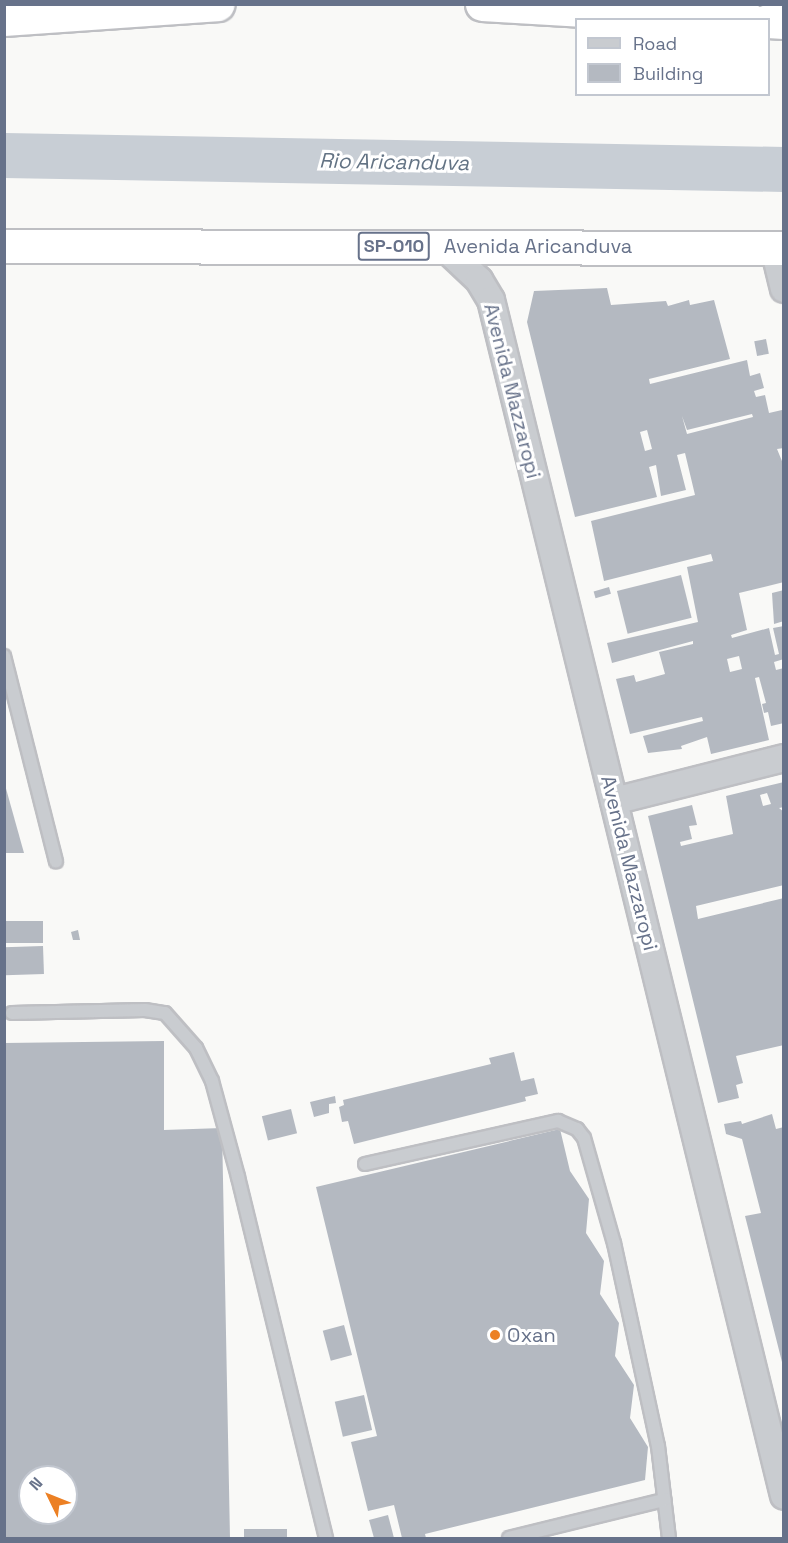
<!DOCTYPE html>
<html>
<head>
<meta charset="utf-8">
<style>
  body { margin:0 }
  #map { position:relative; width:788px; height:1543px; overflow:hidden; background:#f9f9f7; font-family:"Space Grotesk",sans-serif }
  div>[style] { position:absolute }
  .river>* { height:45px; margin:-22.5px; padding:0 22.5px; transform-origin:22.5px; border-radius:22.5px; background:#c8ced5 }
  .building>* { inset:0; background:#b4b9c1; transform-origin:0 0 }
  .roads { filter:drop-shadow(2px 0 #bebfc3) drop-shadow(-2px 0 #bebfc3) drop-shadow(0 2px #bebfc3) drop-shadow(0 -2px #bebfc3) }
  .lane>* { height:12px; margin:-6px; padding:0 6px; transform-origin:6px; border-radius:6px; background:#c9ccd0 }
  .street>* { height:26px; margin:-13px; padding:0 13px; transform-origin:13px; border-radius:13px; background:#c9ccd0 }
  .highway>* { height:33px; margin:-16.5px; padding:0 16.5px; transform-origin:16.5px; border-radius:16.5px; background:#fff }
  .dots>* { width:16px; height:16px; translate:-50% -50%; box-sizing:border-box; border:3px solid #fff; border-radius:50% }
  span { translate:-50% -50%; white-space:nowrap; text-align:center; line-height:1.15; -webkit-text-stroke:6px #fff; paint-order:stroke }
  .shield-label span { padding:2px 4px; background:#fff; border:2px solid; border-radius:4px; -webkit-text-stroke-width:0 }
  .shield-label { font-size:18px; color:#67728a; font-weight:700 }
  .street-label { font-size:20px; color:#67728a }
  .poi-label { font-size:20px; color:#67728a }
  .left { translate:0 -50%; text-align:left }
  .water-label { font-size:21px; color:#637384; font-style:italic }
  .frame { position:absolute; inset:0; border:6px solid #67728a; pointer-events:none }
  .legend { position:absolute; left:575px; top:18px; width:195px; height:78px; box-sizing:border-box; background:#fff; border:2px solid #c2c7d0; margin:0; padding:8px 10px; list-style:none; font-size:18px; color:#67728a }
  .legend li { display:flex; align-items:center; gap:12px; height:30px }
  .legend b { width:30px; border:2px solid #c2c7d0 }
  .north { position:absolute; left:18px; top:1465px; width:60px; height:60px; box-sizing:border-box; background:#fff; border:2px solid #c2c7d0; border-radius:50%; rotate:313deg; font-size:16px; font-weight:700; line-height:24px; text-align:center; color:#67728a }
  .north::after { content:''; display:block; margin:auto; width:21px; height:27px; background:#ec8024; clip-path:polygon(50% 0,100% 100%,50% 72%,0 100%) }
</style>
</head>
<body>
<div id="map">
  <div class="river">
    <div style="left:4px;top:155px;width:780px;rotate:1.03deg"></div>
  </div>
  <div class="building">
    <div style="clip-path:polygon(evenodd,607px 288px,611px 305px,666px 301px,668px 306px,689px 300px,690px 305px,714px 300px,730px 359px,649px 379px,650px 384px,747px 360px,750px 376px,760px 373px,764px 388px,754px 391px,756px 397px,765px 395px,769px 413px,782px 410px,784px 448px,777px 449px,784px 466px,784px 582px,739px 593px,747px 630px,731px 635px,732px 638px,769px 628px,775px 655px,779px 654px,773px 628px,784px 626px,784px 659px,774px 662px,776px 670px,784px 668px,784px 723px,771px 726px,768px 712px,764px 713px,762px 704px,766px 703px,759px 677px,755px 678px,769px 740px,711px 754px,707px 737px,681px 746px,682px 749px,648px 753px,643px 736px,703px 721px,702px 717px,630px 734px,616px 679px,634px 675px,636px 682px,665px 674px,659px 652px,693px 644px,693px 641px,612px 663px,607px 643px,698px 622px,687px 567px,713px 561px,711px 554px,604px 581px,591px 521px,695px 495px,685px 453px,677px 455px,686px 490px,661px 496px,656px 465px,649px 467px,657px 497px,575px 517px,527px 322px,534px 291px,607px 288px,752px 414px,753px 417px,687px 434px,682px 416px,687px 430px,752px 414px,607px 288px,647px 430px,652px 449px,645px 451px,640px 432px,647px 430px,607px 288px,739px 656px,742px 669px,730px 672px,727px 659px,739px 656px)"></div>
    <div style="left:766px;top:339px;width:15px;height:12px;rotate:79deg"></div>
    <div style="left:681px;top:575px;width:44px;height:66px;rotate:76deg"></div>
    <div style="left:609px;top:587px;width:7px;height:16px;rotate:74deg"></div>
    <div style="clip-path:polygon(784px 590px,784px 621px,774px 624px,772px 593px)"></div>
    <div style="clip-path:polygon(evenodd,784px 782px,784px 807px,779px 808px,784px 812px,784px 885px,696px 906px,698px 919px,784px 898px,784px 1045px,736px 1056px,743px 1083px,736px 1085px,739px 1098px,718px 1103px,648px 816px,692px 805px,697px 825px,689px 826px,692px 839px,680px 842px,681px 846px,733px 834px,726px 796px,784px 782px,767px 793px,771px 804px,763px 806px,760px 795px,767px 793px)"></div>
    <div style="clip-path:polygon(4px 785px,5px 785px,24px 853px,4px 853px)"></div>
    <div style="left:4px;top:921px;width:39px;height:22px"></div>
    <div style="clip-path:polygon(78px 930px,80px 940px,73px 940px,71px 932px)"></div>
    <div style="left:43px;top:946px;width:28px;height:39px;rotate:88deg"></div>
    <div style="clip-path:polygon(evenodd,164px 1041px,164px 1130px,222px 1128px,230px 1538px,4px 1538px,4px 1043px,164px 1041px,30px 1477px,66px 1477px,66px 1513px,30px 1513px,30px 1477px)"></div>
    <div style="clip-path:polygon(514px 1052px,521px 1081px,534px 1078px,538px 1094px,525px 1097px,526px 1101px,354px 1144px,348px 1121px,342px 1122px,339px 1107px,344px 1105px,343px 1100px,491px 1064px,489px 1058px)"></div>
    <div style="clip-path:polygon(335px 1096px,336px 1103px,329px 1104px,329px 1113px,314px 1117px,310px 1102px)"></div>
    <div style="left:291px;top:1109px;width:25px;height:30px;rotate:76deg"></div>
    <div style="clip-path:polygon(772px 1114px,776px 1129px,784px 1127px,783px 1366px,745px 1216px,761px 1213px,742px 1139px,726px 1134px,724px 1124px,741px 1121px,742px 1124px)"></div>
    <div style="clip-path:polygon(560px 1129px,570px 1171px,589px 1199px,586px 1233px,604px 1261px,600px 1294px,619px 1323px,615px 1356px,634px 1385px,630px 1418px,648px 1447px,645px 1480px,425px 1534px,426px 1538px,402px 1538px,394px 1505px,368px 1511px,351px 1442px,377px 1436px,316px 1187px)"></div>
    <div style="left:344px;top:1325px;width:31px;height:22px;rotate:75deg"></div>
    <div style="left:364px;top:1395px;width:36px;height:30px;rotate:77deg"></div>
    <div style="clip-path:polygon(388px 1515px,394px 1538px,374px 1538px,369px 1520px)"></div>
    <div style="left:244px;top:1529px;width:43px;height:9px"></div>
  </div>
  <div class="roads">
    <div class="lane">
      <div style="left:4px;top:656px;width:212px;rotate:75.8deg"></div>
      <div style="left:12px;top:1013px;width:133px;rotate:-1.3deg"></div>
      <div style="left:145px;top:1010px;width:20px;rotate:9deg"></div>
      <div style="left:165px;top:1013px;width:47px;rotate:48.5deg"></div>
      <div style="left:196px;top:1048px;width:37px;rotate:64deg"></div>
      <div style="left:212px;top:1081px;width:99px;rotate:74.8deg"></div>
      <div style="left:238px;top:1177px;width:372px;rotate:76.3deg"></div>
      <div style="left:365px;top:1164px;width:198px;rotate:-12.6deg"></div>
      <div style="left:558px;top:1121px;width:21px;rotate:23deg"></div>
      <div style="left:577px;top:1129px;width:11px;rotate:52deg"></div>
      <div style="left:584px;top:1138px;width:109px;rotate:74.1deg"></div>
      <div style="left:614px;top:1243px;width:208px;rotate:77.8deg"></div>
      <div style="left:658px;top:1446px;width:93px;rotate:83.2deg"></div>
      <div style="left:509px;top:1538px;width:160px;rotate:-13.8deg"></div>
    </div>
    <div class="street">
      <div style="left:443px;top:246px;width:50px;rotate:43.4deg"></div>
      <div style="left:479px;top:280px;width:23px;rotate:59deg"></div>
      <div style="left:491px;top:300px;width:1231px;rotate:76.23deg"></div>
      <div style="left:774px;top:248px;width:42px;rotate:76.3deg"></div>
      <div style="left:614px;top:801px;width:175px;rotate:-14.2deg"></div>
    </div>
    <div class="highway">
      <div style="left:482px;top:4px;width:268px;rotate:3.4deg"></div>
      <div style="left:4px;top:19px;width:214px;rotate:-4deg"></div>
      <div style="left:768px;top:21px;width:16px;rotate:4deg"></div>
      <div style="left:4px;top:246px;width:780px;rotate:0.15deg"></div>
    </div>
  </div>
  <div class="dots">
    <div style="left:495px;top:1335px;background:#ec8024"></div>
  </div>
  <div class="shield-label">
    <span style="left:394px;top:246px">SP-010</span>
  </div>
  <div class="street-label">
    <span style="left:538px;top:246px">Avenida Aricanduva</span>
    <span style="left:512px;top:391px;rotate:76deg">Avenida Mazzaropi</span>
    <span style="left:629px;top:863px;rotate:76deg">Avenida Mazzaropi</span>
  </div>
  <div class="poi-label">
    <span class="left" style="left:507px;top:1335px">Oxan</span>
  </div>
  <div class="water-label">
    <span style="left:394px;top:162px;rotate:1deg">Rio Aricanduva</span>
  </div>
  <div class="frame"></div>
  <ul class="legend">
  <li><b style="height:8px;background:#c9ccd0"></b>Road</li>
  <li><b style="height:16px;background:#b4b9c1"></b>Building</li>
  </ul>
  <div class="north">N</div>
</div>
</body>
</html>
